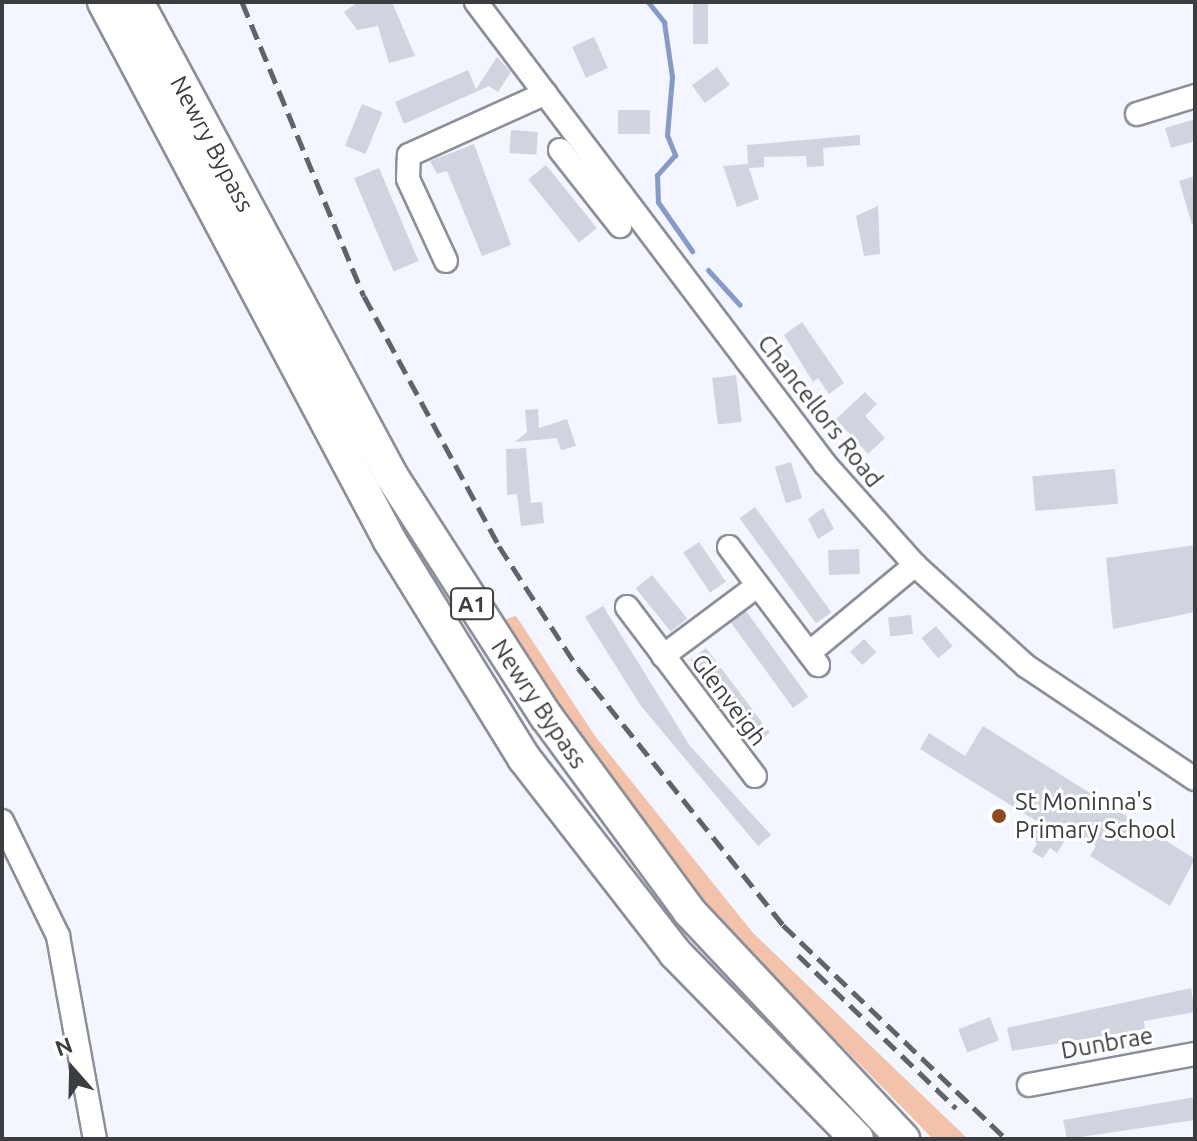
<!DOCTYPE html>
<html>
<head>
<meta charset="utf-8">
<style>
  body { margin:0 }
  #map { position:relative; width:1197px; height:1141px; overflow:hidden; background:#f3f6fe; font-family:Ubuntu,sans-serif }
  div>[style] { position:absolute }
  .green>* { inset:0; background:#f2c2aa }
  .stream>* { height:5px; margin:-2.5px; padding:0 2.5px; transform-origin:2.5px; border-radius:2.5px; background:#8699c7 }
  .building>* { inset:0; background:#cfd4de; transform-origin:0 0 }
  .roads { filter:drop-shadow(2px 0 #8b8f99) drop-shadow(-2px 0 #8b8f99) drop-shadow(0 2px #8b8f99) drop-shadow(0 -2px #8b8f99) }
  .minor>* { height:22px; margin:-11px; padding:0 11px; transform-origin:11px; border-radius:11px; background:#fff }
  .highway>* { height:32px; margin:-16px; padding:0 16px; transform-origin:16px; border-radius:16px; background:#fff }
  .rail>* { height:5px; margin-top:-2.5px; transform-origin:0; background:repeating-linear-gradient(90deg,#606367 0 16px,transparent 0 24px) }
  .dots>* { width:22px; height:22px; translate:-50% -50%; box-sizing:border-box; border:4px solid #fff; border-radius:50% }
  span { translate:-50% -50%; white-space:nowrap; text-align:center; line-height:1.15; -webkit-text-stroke:6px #fff; paint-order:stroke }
  .shield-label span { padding:2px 6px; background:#fff; border:2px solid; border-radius:6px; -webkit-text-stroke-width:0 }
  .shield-label { font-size:22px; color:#3b3d41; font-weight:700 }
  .street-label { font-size:24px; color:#3b3d41 }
  .poi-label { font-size:24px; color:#3b3d41 }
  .left { translate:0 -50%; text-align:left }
  .frame { position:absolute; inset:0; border:4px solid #3b3d41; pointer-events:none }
  .north { position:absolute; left:32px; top:1029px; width:80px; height:80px; -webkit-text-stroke:6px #fff; paint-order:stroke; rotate:340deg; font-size:22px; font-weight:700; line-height:32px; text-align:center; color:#3b3d41 }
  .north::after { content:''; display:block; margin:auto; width:28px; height:36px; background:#3b3d41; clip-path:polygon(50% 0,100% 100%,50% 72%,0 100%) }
</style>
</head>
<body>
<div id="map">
  <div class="green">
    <div style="clip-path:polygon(516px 616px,595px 736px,753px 933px,968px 1139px,933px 1139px,742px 944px,629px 811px,500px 621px)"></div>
  </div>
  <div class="stream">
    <div style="left:648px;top:2px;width:26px;rotate:51deg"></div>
    <div style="left:664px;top:22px;width:56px;rotate:81.7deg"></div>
    <div style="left:672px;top:77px;width:58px;rotate:94.9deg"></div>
    <div style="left:667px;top:135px;width:22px;rotate:68deg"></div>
    <div style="left:675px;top:155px;width:27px;rotate:132deg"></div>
    <div style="left:657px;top:175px;width:27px;rotate:88deg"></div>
    <div style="left:658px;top:202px;width:60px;rotate:55.2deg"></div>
    <div style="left:708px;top:270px;width:47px;rotate:47.6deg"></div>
  </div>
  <div class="building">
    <div style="clip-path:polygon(358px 2px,392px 2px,415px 56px,389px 63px,378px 26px,357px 30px,344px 12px)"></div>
    <div style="left:693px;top:2px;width:15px;height:42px"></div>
    <div style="left:594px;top:37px;width:34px;height:24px;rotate:66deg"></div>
    <div style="clip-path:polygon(497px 57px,511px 72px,498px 92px,489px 86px,404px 124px,395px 102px,468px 70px,476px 89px)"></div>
    <div style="left:717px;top:67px;width:22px;height:31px;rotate:54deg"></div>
    <div style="left:362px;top:104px;width:22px;height:45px;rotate:22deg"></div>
    <div style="left:618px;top:110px;width:32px;height:24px"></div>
    <div style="clip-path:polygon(1195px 119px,1195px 141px,1171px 148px,1165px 128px)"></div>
    <div style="left:511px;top:130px;width:27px;height:23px;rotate:4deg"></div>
    <div style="clip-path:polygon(860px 135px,860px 145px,823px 148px,824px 166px,807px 167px,806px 156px,764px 157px,764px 167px,749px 168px,759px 199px,737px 207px,723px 166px,748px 164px,747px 145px)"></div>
    <div style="clip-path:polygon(474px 144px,511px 245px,482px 256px,447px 171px,437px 174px,430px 161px)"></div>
    <div style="left:546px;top:165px;width:81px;height:23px;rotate:51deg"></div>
    <div style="left:379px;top:168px;width:101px;height:27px;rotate:67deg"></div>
    <div style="clip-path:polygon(1195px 176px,1195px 224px,1192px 224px,1179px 181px)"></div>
    <div style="clip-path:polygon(878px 206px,880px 254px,864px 256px,856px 216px)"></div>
    <div style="clip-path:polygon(802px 322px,844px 383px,829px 394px,818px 378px,813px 382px,784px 335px)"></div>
    <div style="left:736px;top:375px;width:47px;height:24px;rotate:83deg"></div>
    <div style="clip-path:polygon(865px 392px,877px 404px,865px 416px,885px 438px,868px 454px,836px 419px)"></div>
    <div style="clip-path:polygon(538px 409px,539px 428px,567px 419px,576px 446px,561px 450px,557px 438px,515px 442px,527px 432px,525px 410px)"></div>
    <div style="clip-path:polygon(526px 448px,531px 503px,542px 502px,544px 523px,521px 526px,517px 494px,507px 495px,506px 449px)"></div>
    <div style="left:791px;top:462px;width:38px;height:17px;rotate:73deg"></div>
    <div style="left:1115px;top:469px;width:35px;height:83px;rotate:85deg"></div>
    <div style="left:755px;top:507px;width:130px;height:19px;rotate:54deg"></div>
    <div style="clip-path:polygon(823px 508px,834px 529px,818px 539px,808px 519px)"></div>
    <div style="left:699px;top:542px;width:48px;height:19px;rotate:56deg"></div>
    <div style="clip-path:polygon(1195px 545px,1195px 612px,1113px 629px,1106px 558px)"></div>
    <div style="left:859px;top:549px;width:25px;height:31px;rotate:88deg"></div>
    <div style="left:652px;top:575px;width:56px;height:21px;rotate:51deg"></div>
    <div style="clip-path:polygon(603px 606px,690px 746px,771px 835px,758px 846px,641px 706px,585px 617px)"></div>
    <div style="left:746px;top:611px;width:106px;height:19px;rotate:54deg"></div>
    <div style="left:911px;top:615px;width:19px;height:23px;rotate:84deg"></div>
    <div style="left:936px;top:626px;width:26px;height:19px;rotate:50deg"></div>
    <div style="left:864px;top:639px;width:18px;height:19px;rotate:47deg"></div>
    <div style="left:706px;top:648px;width:106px;height:20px;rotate:53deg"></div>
    <div style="clip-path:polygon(983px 726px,1195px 859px,1170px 906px,1090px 856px,1096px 846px,1071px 831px,1057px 853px,1050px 848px,1043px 858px,1032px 852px,1037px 843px,1029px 837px,1038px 822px,920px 749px,929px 733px,965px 756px)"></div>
    <div style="clip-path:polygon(1191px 988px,1195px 1012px,1144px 1021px,1145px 1029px,1012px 1051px,1007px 1028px)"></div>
    <div style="left:990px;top:1017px;width:25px;height:34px;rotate:69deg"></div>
    <div style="clip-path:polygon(1195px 1097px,1195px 1120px,1067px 1139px,1063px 1120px)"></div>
  </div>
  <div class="roads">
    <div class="minor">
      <div style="left:476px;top:2px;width:579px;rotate:52.93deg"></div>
      <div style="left:825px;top:464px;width:135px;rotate:48.3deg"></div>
      <div style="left:915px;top:565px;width:150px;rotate:42.3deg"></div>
      <div style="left:1026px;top:666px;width:203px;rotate:33.8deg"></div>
      <div style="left:1137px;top:114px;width:61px;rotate:-17.2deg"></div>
      <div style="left:560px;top:150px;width:97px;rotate:51.7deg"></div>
      <div style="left:446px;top:261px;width:90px;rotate:-114.9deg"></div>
      <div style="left:408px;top:179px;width:24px;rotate:-88deg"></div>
      <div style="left:409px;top:155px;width:150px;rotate:-24.3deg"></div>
      <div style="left:729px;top:547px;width:148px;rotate:53deg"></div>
      <div style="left:627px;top:607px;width:212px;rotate:52.9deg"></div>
      <div style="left:809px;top:653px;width:138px;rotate:-39.7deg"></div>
      <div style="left:663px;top:656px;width:117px;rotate:-36.7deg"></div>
      <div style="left:2px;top:821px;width:128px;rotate:64deg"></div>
      <div style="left:58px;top:936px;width:206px;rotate:79.7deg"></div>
      <div style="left:1029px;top:1085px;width:169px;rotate:-10.6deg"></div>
    </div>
    <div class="highway">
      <div style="left:104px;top:2px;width:610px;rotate:62.05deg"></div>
      <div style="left:390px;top:541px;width:255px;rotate:58.3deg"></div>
      <div style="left:524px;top:758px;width:247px;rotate:52.2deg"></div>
      <div style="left:675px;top:953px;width:260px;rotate:45.6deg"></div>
      <div style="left:137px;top:2px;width:537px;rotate:61.76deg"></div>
      <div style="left:391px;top:475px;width:287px;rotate:57.3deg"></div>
      <div style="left:546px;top:716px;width:242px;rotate:53.7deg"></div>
      <div style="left:689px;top:911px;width:313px;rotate:46.8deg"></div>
    </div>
  </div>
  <div class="rail">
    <div style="left:242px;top:2px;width:318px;rotate:67.5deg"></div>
    <div style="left:364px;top:296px;width:284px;rotate:61.6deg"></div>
    <div style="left:499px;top:546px;width:145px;rotate:57.1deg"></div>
    <div style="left:578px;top:668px;width:329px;rotate:51.4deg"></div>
    <div style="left:783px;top:925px;width:309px;rotate:43.8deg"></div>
    <div style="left:798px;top:955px;width:220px;rotate:44.1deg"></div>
  </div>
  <div class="dots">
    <div style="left:999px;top:816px;background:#904a21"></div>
  </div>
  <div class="shield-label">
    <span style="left:472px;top:604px">A1</span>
  </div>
  <div class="street-label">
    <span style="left:212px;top:144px;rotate:62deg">Newry Bypass</span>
    <span style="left:820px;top:411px;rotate:52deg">Chancellors Road</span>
    <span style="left:729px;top:700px;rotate:53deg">Glenveigh</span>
    <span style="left:539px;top:704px;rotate:56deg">Newry Bypass</span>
    <span style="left:1107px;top:1043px;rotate:-10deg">Dunbrae</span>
  </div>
  <div class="poi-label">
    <span class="left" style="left:1015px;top:816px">St Moninna's<br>Primary School</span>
  </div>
  <div class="frame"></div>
  <div class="north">N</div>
</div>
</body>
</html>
